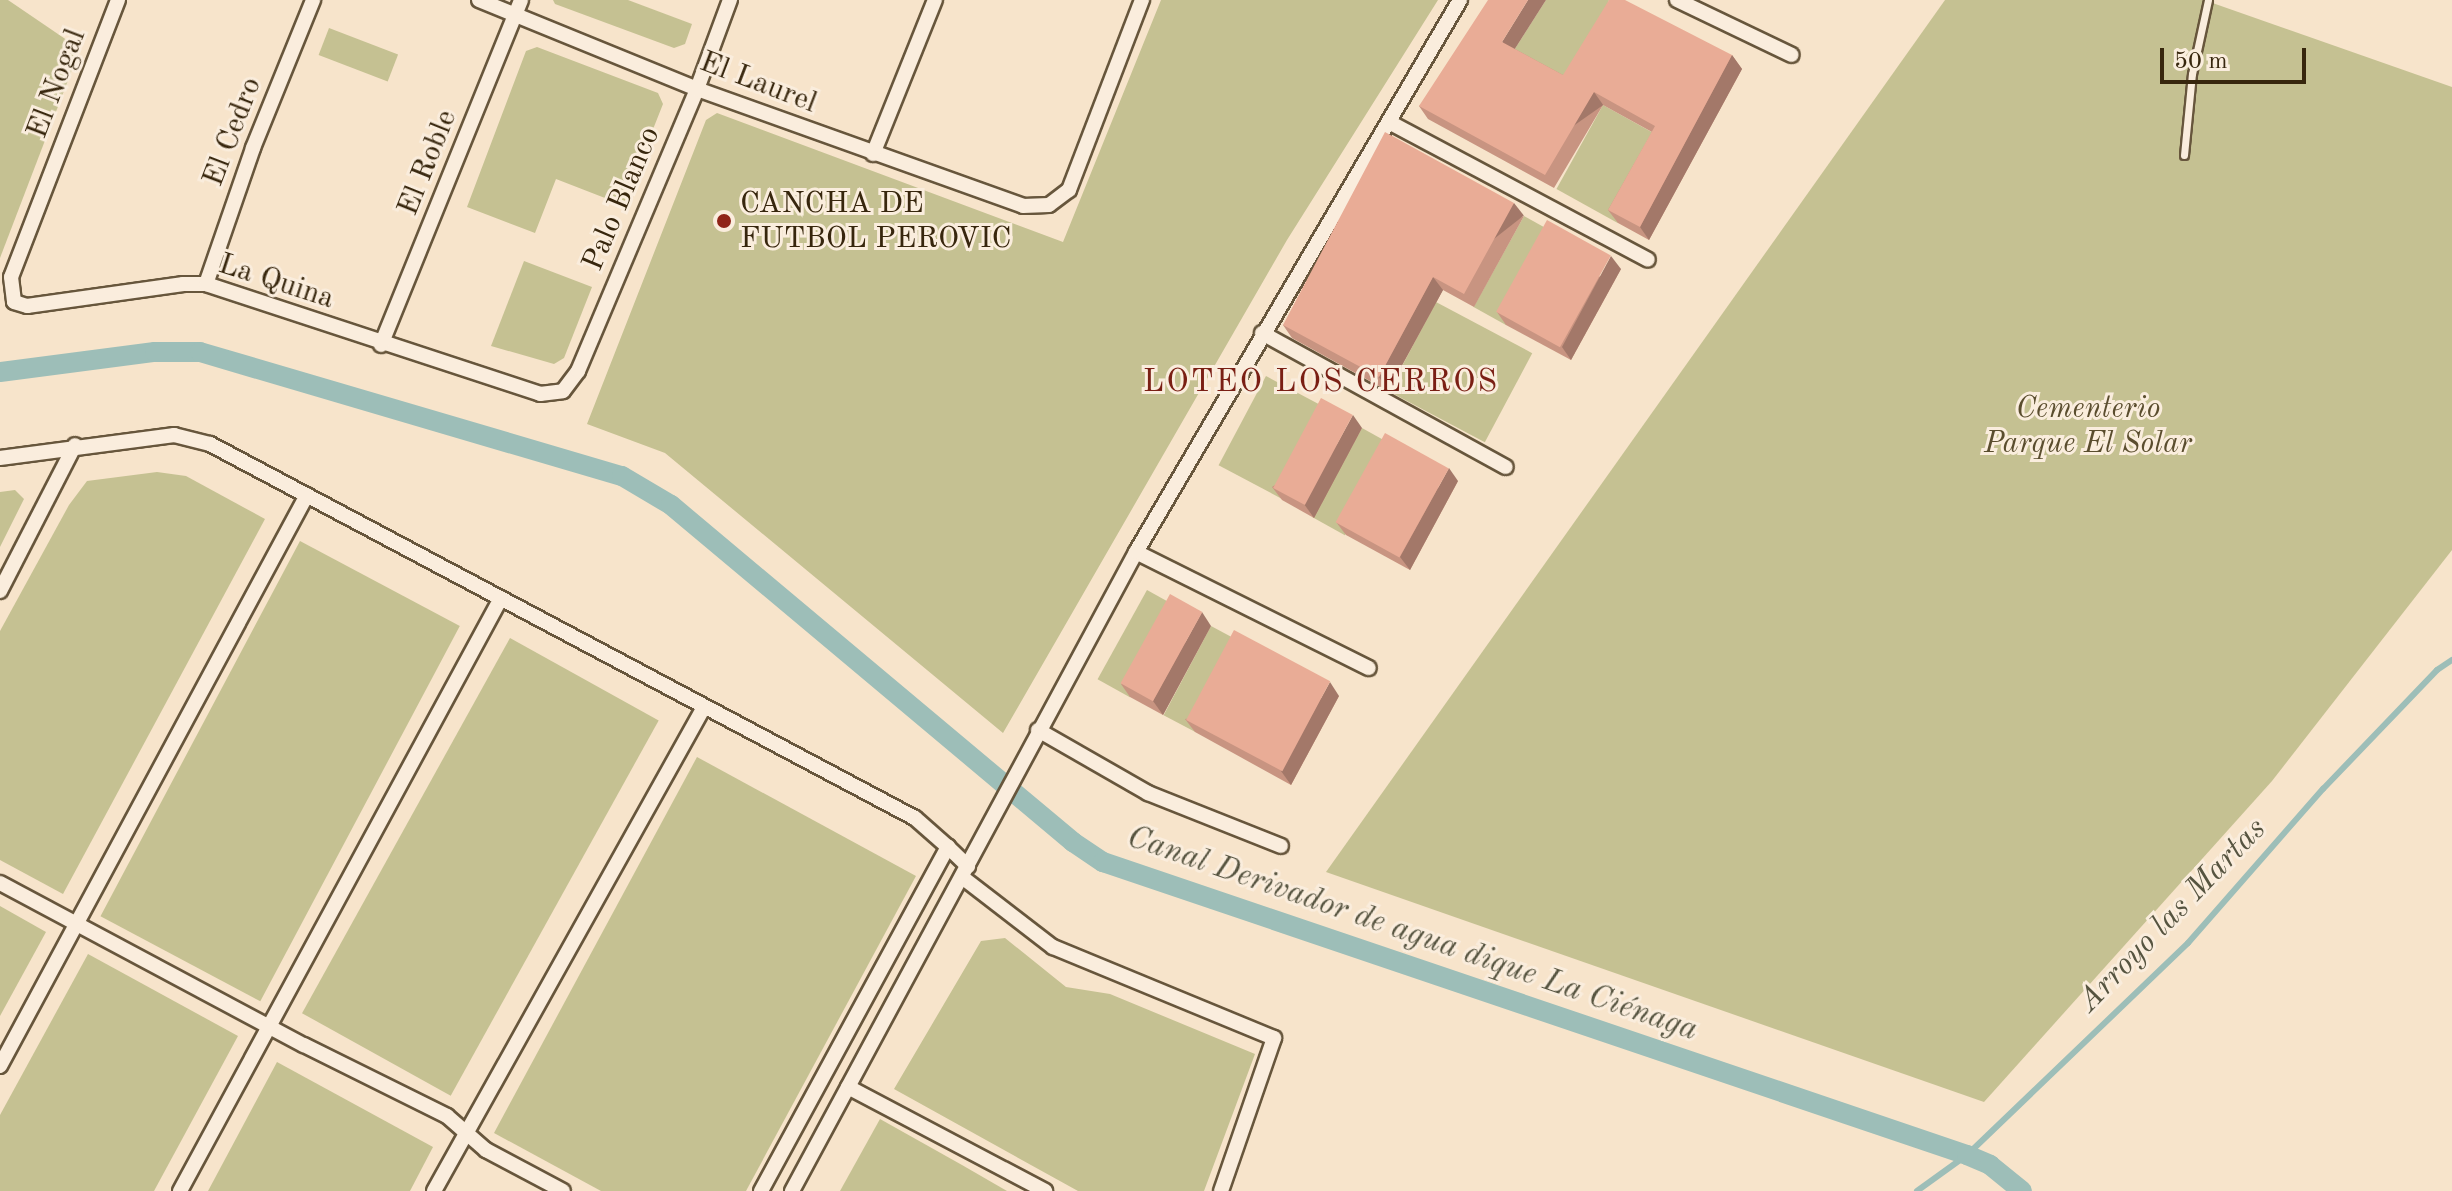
<!DOCTYPE html>
<html>
<head>
<meta charset="utf-8">
<style>
  body { margin:0 }
  #map { position:relative; width:2452px; height:1191px; overflow:hidden; background:#f7e4cb; font-family:"Old Standard TT",serif }
  div>[style] { position:absolute }
  .green>* { inset:0; background:#c5c192; transform-origin:0 0 }
  .stream>* { height:6px; margin:-3px; padding:0 3px; transform-origin:3px; border-radius:3px; background:#9dbeb8 }
  .canal>* { height:20px; margin:-10px; padding:0 10px; transform-origin:10px; border-radius:10px; background:#9dbeb8 }
  .roads { filter:drop-shadow(2px 0 #67563c) drop-shadow(-2px 0 #67563c) drop-shadow(0 2px #67563c) drop-shadow(0 -2px #67563c) }
  .lane>* { height:7px; margin:-3.5px; padding:0 3.5px; transform-origin:3.5px; border-radius:3.5px; background:#faeddd }
  .street>* { height:14px; margin:-7px; padding:0 7px; transform-origin:7px; border-radius:7px; background:#faeddd }
  .wall>* { inset:0; background:#c89481 }
  .shaded-wall>* { inset:0; background:#a37869; transform-origin:0 0 }
  .building>* { inset:0; background:#e9ac96; transform-origin:0 0 }
  .dots>* { width:22px; height:22px; translate:-50% -50%; box-sizing:border-box; border:4px solid #faeddd; border-radius:50% }
  span { translate:-50% -50%; white-space:nowrap; text-align:center; line-height:1.15; -webkit-text-stroke:6px #faeddd; paint-order:stroke }
  .street-label { font-size:30px; color:#37260d }
  .poi-label { font-size:30px; color:#37260d }
  .left { translate:0 -50%; text-align:left }
  .park-label { font-size:30px; color:#5a4d2e; font-style:italic }
  .neighbourhood-label { font-size:32px; color:#7a1f14; letter-spacing:2px }
  .water-label { font-size:32px; color:#565440; font-style:italic }
  .scale { position:absolute; left:2160px; top:48px; width:146px; height:36px; box-sizing:border-box; border:4px solid #37260d; border-top:0; padding-left:10px; font-size:24px; line-height:28px; white-space:nowrap; color:#37260d; -webkit-text-stroke:6px #faeddd; paint-order:stroke }
</style>
</head>
<body>
<div id="map">
  <div class="green">
    <div style="clip-path:polygon(0 0,8px 0,80px 49px,0 258px)"></div>
    <div style="clip-path:polygon(553px 0,628px 0,692px 24px,685px 44px,674px 48px,555px 4px)"></div>
    <div style="clip-path:polygon(1161px 0,1438px 0,1287px 240px,1003px 733px,665px 453px,587px 424px,706px 120px,717px 113px,1063px 242px)"></div>
    <div style="clip-path:polygon(1546px 0,1609px 0,1573px 89px,1511px 55px)"></div>
    <div style="clip-path:polygon(1945px 0,2204px 0,2452px 87px,2452px 550px,2272px 781px,1984px 1102px,1326px 872px)"></div>
    <div style="left:329px;top:28px;width:74px;height:29px;rotate:21deg"></div>
    <div style="clip-path:polygon(537px 47px,658px 93px,663px 104px,623px 205px,556px 179px,535px 233px,467px 207px,526px 51px)"></div>
    <div style="left:1603px;top:105px;width:70px;height:96px;rotate:29deg"></div>
    <div style="left:1524px;top:216px;width:37px;height:104px;rotate:29deg"></div>
    <div style="clip-path:polygon(524px 261px,592px 287px,564px 358px,554px 364px,491px 346px)"></div>
    <div style="left:1436px;top:302px;width:109px;height:101px;rotate:28deg"></div>
    <div style="left:1266px;top:376px;width:74px;height:101px;rotate:28deg"></div>
    <div style="left:1362px;top:428px;width:37px;height:102px;rotate:29deg"></div>
    <div style="clip-path:polygon(157px 472px,186px 476px,265px 519px,63px 894px,0 860px,0 631px,69px 505px,87px 481px)"></div>
    <div style="clip-path:polygon(15px 490px,24px 499px,0 547px,0 492px)"></div>
    <div style="left:300px;top:541px;width:181px;height:425px;rotate:28deg"></div>
    <div style="left:1147px;top:590px;width:37px;height:102px;rotate:29deg"></div>
    <div style="left:1211px;top:626px;width:36px;height:101px;rotate:28deg"></div>
    <div style="left:510px;top:638px;width:170px;height:429px;rotate:29deg"></div>
    <div style="clip-path:polygon(697px 757px,916px 876px,746px 1191px,601px 1191px,494px 1133px)"></div>
    <div style="clip-path:polygon(0 906px,46px 932px,0 1016px)"></div>
    <div style="clip-path:polygon(1005px 938px,1066px 987px,1110px 994px,1255px 1054px,1204px 1191px,1078px 1191px,894px 1089px,981px 941px)"></div>
    <div style="clip-path:polygon(88px 954px,238px 1036px,154px 1191px,0 1191px,0 1115px)"></div>
    <div style="clip-path:polygon(277px 1062px,433px 1147px,410px 1191px,208px 1191px)"></div>
    <div style="clip-path:polygon(880px 1119px,962px 1165px,1007px 1191px,840px 1191px)"></div>
  </div>
  <div class="stream">
    <div style="left:1917px;top:1191px;width:62px;rotate:-35.8deg"></div>
    <div style="left:1967px;top:1155px;width:306px;rotate:-43.8deg"></div>
    <div style="left:2188px;top:943px;width:205px;rotate:-48.8deg"></div>
    <div style="left:2323px;top:789px;width:165px;rotate:-46.2deg"></div>
    <div style="left:2437px;top:670px;width:18px;rotate:-34deg"></div>
  </div>
  <div class="canal">
    <div style="left:0;top:372px;width:156px;rotate:-7.4deg"></div>
    <div style="left:155px;top:352px;width:45px"></div>
    <div style="left:200px;top:352px;width:440px;rotate:16.4deg"></div>
    <div style="left:622px;top:476px;width:57px;rotate:30.6deg"></div>
    <div style="left:671px;top:505px;width:525px;rotate:39.97deg"></div>
    <div style="left:1073px;top:842px;width:36px;rotate:34deg"></div>
    <div style="left:1103px;top:862px;width:912px;rotate:18.73deg"></div>
    <div style="left:1967px;top:1155px;width:25px;rotate:23deg"></div>
    <div style="left:1990px;top:1165px;width:41px;rotate:39.1deg"></div>
  </div>
  <div class="roads">
    <div class="lane">
      <div style="left:2184px;top:155px;width:81px;rotate:-84.4deg"></div>
      <div style="left:2192px;top:74px;width:76px;rotate:-77.8deg"></div>
    </div>
    <div class="street">
      <div style="left:118px;top:0;width:297px;rotate:111.1deg"></div>
      <div style="left:11px;top:277px;width:25px;rotate:83deg"></div>
      <div style="left:14px;top:302px;width:14px;rotate:17deg"></div>
      <div style="left:27px;top:306px;width:158px;rotate:-8deg"></div>
      <div style="left:183px;top:284px;width:23px"></div>
      <div style="left:206px;top:284px;width:352px;rotate:18.2deg"></div>
      <div style="left:540px;top:394px;width:23px;rotate:-7deg"></div>
      <div style="left:563px;top:391px;width:25px;rotate:-53deg"></div>
      <div style="left:578px;top:371px;width:306px;rotate:-67.1deg"></div>
      <div style="left:697px;top:89px;width:95px;rotate:-69.7deg"></div>
      <div style="left:479px;top:0;width:235px;rotate:22.2deg"></div>
      <div style="left:697px;top:89px;width:346px;rotate:19.7deg"></div>
      <div style="left:1023px;top:206px;width:26px;rotate:-2deg"></div>
      <div style="left:1049px;top:205px;width:25px;rotate:-37deg"></div>
      <div style="left:1069px;top:190px;width:204px;rotate:-69deg"></div>
      <div style="left:1677px;top:0;width:127px;rotate:25.6deg"></div>
      <div style="left:1389px;top:122px;width:293px;rotate:28deg"></div>
      <div style="left:873px;top:154px;width:166px;rotate:-68.1deg"></div>
      <div style="left:206px;top:284px;width:144px;rotate:-70.9deg"></div>
      <div style="left:253px;top:148px;width:160px;rotate:-67.9deg"></div>
      <div style="left:1262px;top:333px;width:278px;rotate:28.8deg"></div>
      <div style="left:381px;top:345px;width:372px;rotate:-67.9deg"></div>
      <div style="left:0;top:458px;width:176px;rotate:-7.5deg"></div>
      <div style="left:174px;top:435px;width:37px;rotate:14deg"></div>
      <div style="left:210px;top:444px;width:798px;rotate:27.95deg"></div>
      <div style="left:915px;top:818px;width:44px;rotate:41.3deg"></div>
      <div style="left:1136px;top:552px;width:260px;rotate:26.5deg"></div>
      <div style="left:0;top:591px;width:164px;rotate:-62.8deg"></div>
      <div style="left:1038px;top:730px;width:127px;rotate:29.8deg"></div>
      <div style="left:1148px;top:793px;width:143px;rotate:21.7deg"></div>
      <div style="left:962px;top:877px;width:115px;rotate:37.6deg"></div>
      <div style="left:1053px;top:947px;width:239px;rotate:22.4deg"></div>
      <div style="left:1274px;top:1038px;width:162px;rotate:109.1deg"></div>
      <div style="left:0;top:883px;width:344px;rotate:28.1deg"></div>
      <div style="left:304px;top:1045px;width:160px;rotate:26.4deg"></div>
      <div style="left:447px;top:1116px;width:52px;rotate:41.1deg"></div>
      <div style="left:486px;top:1150px;width:87px;rotate:28deg"></div>
      <div style="left:0;top:1066px;width:648px;rotate:-61.74deg"></div>
      <div style="left:848px;top:1087px;width:223px;rotate:27.8deg"></div>
      <div style="left:180px;top:1191px;width:674px;rotate:-61.57deg"></div>
      <div style="left:434px;top:1191px;width:554px;rotate:-60.84deg"></div>
      <div style="left:761px;top:1191px;width:392px;rotate:-61.5deg"></div>
      <div style="left:948px;top:847px;width:28px;rotate:44deg"></div>
      <div style="left:792px;top:1191px;width:726px;rotate:-61.7deg"></div>
      <div style="left:1136px;top:552px;width:640px;rotate:-59.59deg"></div>
    </div>
  </div>
  <div class="wall">
    <div style="clip-path:polygon(1515px 49px,1563px 75px,1732px 55px,1742px 69px,1649px 240px,1618px 223px,1608px 210px,1652px 132px,1603px 105px,1554px 188px,1428px 119px,1419px 106px)"></div>
    <div style="clip-path:polygon(1524px 216px,1474px 307px,1443px 290px,1388px 391px,1292px 338px,1283px 325px)"></div>
    <div style="clip-path:polygon(1621px 269px,1571px 360px,1506px 325px,1497px 312px)"></div>
    <div style="clip-path:polygon(1362px 428px,1314px 518px,1282px 500px,1272px 487px)"></div>
    <div style="clip-path:polygon(1458px 481px,1410px 570px,1346px 535px,1336px 522px)"></div>
    <div style="clip-path:polygon(1211px 626px,1163px 715px,1130px 697px,1121px 684px)"></div>
    <div style="clip-path:polygon(1339px 696px,1291px 785px,1195px 732px,1185px 719px)"></div>
  </div>
  <div class="shaded-wall">
    <div style="clip-path:polygon(1528px 0,1546px 0,1511px 55px,1502px 42px)"></div>
    <div style="clip-path:polygon(1732px 55px,1742px 69px,1649px 240px,1640px 227px)"></div>
    <div style="left:1594px;top:92px;width:16px;height:96px;rotate:55deg"></div>
    <div style="left:1514px;top:203px;width:16px;height:104px;rotate:52deg"></div>
    <div style="clip-path:polygon(1611px 256px,1621px 269px,1571px 360px,1562px 347px)"></div>
    <div style="clip-path:polygon(1433px 277px,1443px 290px,1388px 391px,1379px 377px)"></div>
    <div style="clip-path:polygon(1353px 415px,1362px 428px,1314px 518px,1304px 504px)"></div>
    <div style="clip-path:polygon(1449px 468px,1458px 481px,1410px 570px,1400px 557px)"></div>
    <div style="clip-path:polygon(1202px 612px,1211px 626px,1163px 715px,1153px 701px)"></div>
    <div style="clip-path:polygon(1330px 682px,1339px 696px,1291px 785px,1281px 771px)"></div>
  </div>
  <div class="building">
    <div style="clip-path:polygon(1488px 0,1528px 0,1502px 42px,1563px 75px,1609px 0,1625px 0,1732px 55px,1640px 227px,1608px 210px,1655px 126px,1594px 92px,1545px 175px,1419px 106px)"></div>
    <div style="clip-path:polygon(1385px 132px,1514px 203px,1464px 294px,1433px 277px,1379px 377px,1283px 325px)"></div>
    <div style="left:1547px;top:220px;width:73px;height:105px;rotate:29deg"></div>
    <div style="left:1321px;top:398px;width:36px;height:102px;rotate:28deg"></div>
    <div style="left:1385px;top:433px;width:73px;height:102px;rotate:29deg"></div>
    <div style="left:1170px;top:594px;width:37px;height:102px;rotate:29deg"></div>
    <div style="left:1234px;top:630px;width:109px;height:102px;rotate:28deg"></div>
  </div>
  <div class="dots">
    <div style="left:724px;top:221px;background:#8f2418"></div>
  </div>
  <div class="street-label">
    <span style="left:758px;top:83px;rotate:21deg">El Laurel</span>
    <span style="left:57px;top:84px;rotate:-69deg">El Nogal</span>
    <span style="left:233px;top:132px;rotate:-69deg">El Cedro</span>
    <span style="left:428px;top:163px;rotate:-68deg">El Roble</span>
    <span style="left:622px;top:199px;rotate:-67deg">Palo Blanco</span>
    <span style="left:276px;top:282px;rotate:18deg">La Quina</span>
  </div>
  <div class="poi-label">
    <span class="left" style="left:740px;top:221px">CANCHA DE<br>FUTBOL PEROVIC</span>
  </div>
  <div class="park-label">
    <span style="left:2088px;top:426px">Cementerio<br>Parque El Solar</span>
  </div>
  <div class="neighbourhood-label">
    <span style="left:1321px;top:383px">LOTEO LOS CERROS</span>
  </div>
  <div class="water-label">
    <span style="left:2173px;top:916px;rotate:-46deg">Arroyo las Martas</span>
    <span style="left:1412px;top:935px;rotate:19deg">Canal Derivador de agua dique La Ciénaga</span>
  </div>
  <div class="scale">50 m</div>
</div>
</body>
</html>
